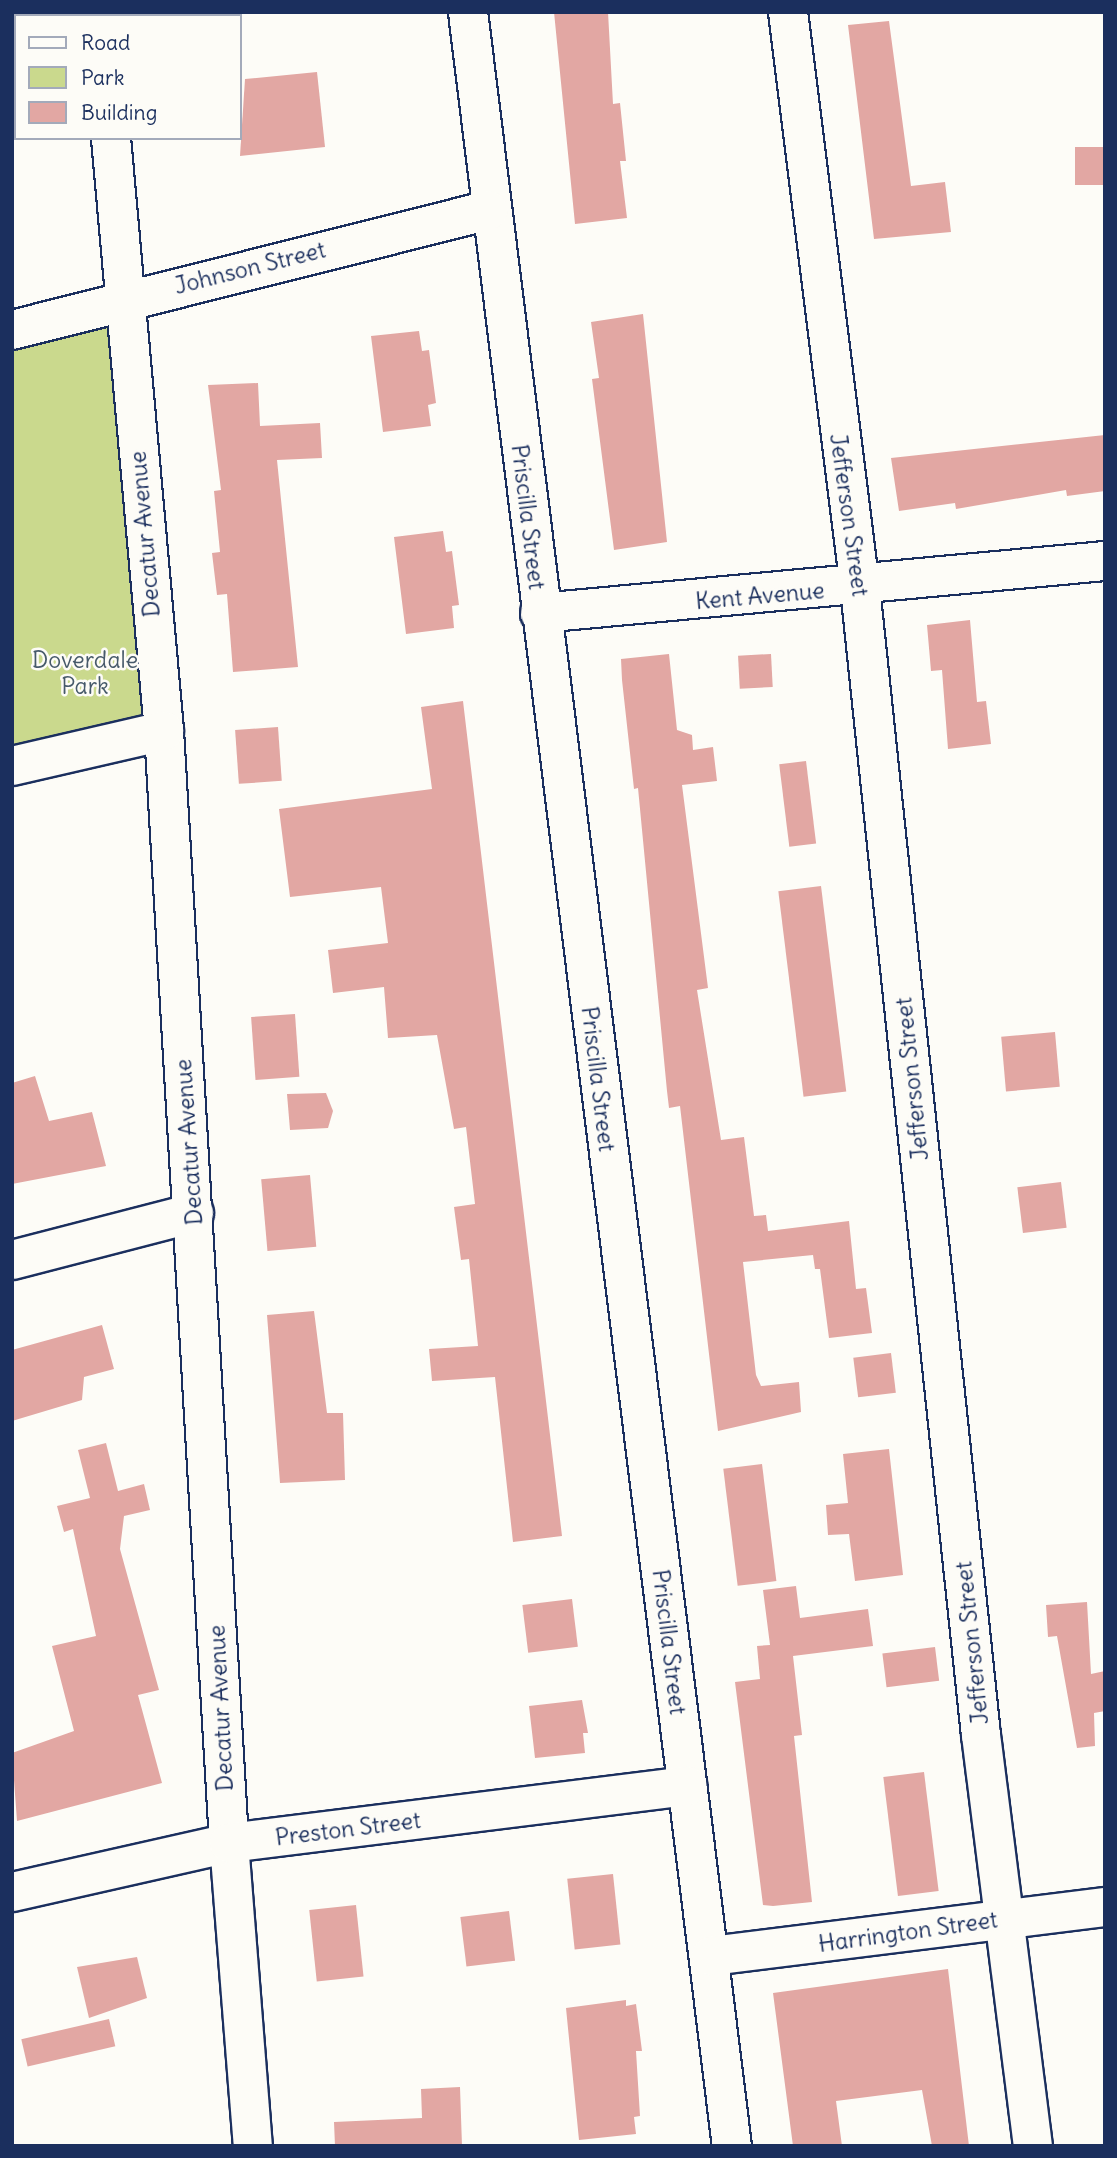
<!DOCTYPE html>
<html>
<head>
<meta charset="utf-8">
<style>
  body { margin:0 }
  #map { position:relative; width:1117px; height:2158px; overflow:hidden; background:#fdfcf7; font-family:Delius,sans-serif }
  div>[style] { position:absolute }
  .green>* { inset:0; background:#cad98d }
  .building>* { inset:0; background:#e2a7a3; transform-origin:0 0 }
  .roads { filter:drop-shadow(2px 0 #1b2f5e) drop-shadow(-2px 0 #1b2f5e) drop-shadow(0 2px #1b2f5e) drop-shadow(0 -2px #1b2f5e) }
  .minor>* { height:38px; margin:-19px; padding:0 19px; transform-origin:19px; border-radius:19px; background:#fdfcf7 }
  span { translate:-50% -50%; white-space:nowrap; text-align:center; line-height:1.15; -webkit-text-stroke:5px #fdfcf7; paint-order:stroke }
  .street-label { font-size:23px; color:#1b2f5e }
  .park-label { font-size:23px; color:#475a6a }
  .frame { position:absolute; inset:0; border:14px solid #1b2f5e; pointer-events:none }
  .legend { position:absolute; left:14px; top:14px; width:228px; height:126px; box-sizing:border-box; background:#fdfcf7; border:2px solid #a3aaba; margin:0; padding:9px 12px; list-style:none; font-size:21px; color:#1b2f5e }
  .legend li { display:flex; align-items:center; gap:14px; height:35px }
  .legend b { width:35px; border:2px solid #a3aaba }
</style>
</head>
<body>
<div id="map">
  <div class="green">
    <div style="clip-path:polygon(123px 299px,164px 731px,12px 766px,12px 329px)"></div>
  </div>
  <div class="building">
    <div style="clip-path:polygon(554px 12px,608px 12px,613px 104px,620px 103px,626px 161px,620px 161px,627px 218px,575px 224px)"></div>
    <div style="clip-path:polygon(889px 21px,911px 186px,945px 182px,951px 232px,874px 239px,848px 25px)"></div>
    <div style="clip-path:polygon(317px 72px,325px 147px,240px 156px,245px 79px)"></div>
    <div style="left:1105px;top:147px;width:38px;height:30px;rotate:90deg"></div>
    <div style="clip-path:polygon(643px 314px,667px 542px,614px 550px,592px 379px,599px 378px,591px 322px)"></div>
    <div style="clip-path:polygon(419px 331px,422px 351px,429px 350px,436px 403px,428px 405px,431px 426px,383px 432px,371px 336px)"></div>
    <div style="clip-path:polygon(258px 383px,260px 426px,320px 423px,322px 458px,277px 460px,298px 667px,233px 672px,227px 594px,217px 595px,212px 553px,220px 552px,214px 491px,221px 490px,208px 385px)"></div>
    <div style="clip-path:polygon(1105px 435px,1105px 491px,1067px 496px,1066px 490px,956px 509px,955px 503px,899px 511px,891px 458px)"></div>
    <div style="clip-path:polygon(443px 531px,446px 552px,452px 551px,459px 605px,452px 606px,454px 628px,406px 634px,394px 537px)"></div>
    <div style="clip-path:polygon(970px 620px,977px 702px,986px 701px,991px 744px,948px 749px,942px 670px,931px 671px,927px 625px)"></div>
    <div style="clip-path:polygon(669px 654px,677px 730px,692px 735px,693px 750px,713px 747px,717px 781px,682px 785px,708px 988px,697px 990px,721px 1140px,744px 1137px,754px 1216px,766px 1215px,768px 1231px,849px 1221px,856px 1289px,866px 1288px,872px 1333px,829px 1338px,820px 1269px,815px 1269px,813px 1255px,743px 1262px,756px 1375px,761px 1386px,799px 1382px,801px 1412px,718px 1431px,680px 1106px,669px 1108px,667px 1091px,638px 788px,634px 789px,622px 680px,621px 659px)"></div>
    <div style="left:771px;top:654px;width:33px;height:33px;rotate:87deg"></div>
    <div style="clip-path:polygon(463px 701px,562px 1536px,513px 1542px,495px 1377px,432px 1381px,429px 1349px,478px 1346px,469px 1259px,461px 1260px,454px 1207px,475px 1204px,466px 1127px,454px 1129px,437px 1035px,388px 1038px,384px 987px,333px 993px,328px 950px,388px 943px,381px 887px,290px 897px,279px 809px,432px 789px,421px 707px)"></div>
    <div style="left:278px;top:727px;width:54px;height:43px;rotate:86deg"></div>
    <div style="left:806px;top:761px;width:83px;height:27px;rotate:83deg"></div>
    <div style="left:821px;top:886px;width:207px;height:43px;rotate:83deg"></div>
    <div style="left:295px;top:1014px;width:63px;height:44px;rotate:86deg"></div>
    <div style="left:1055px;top:1032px;width:55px;height:54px;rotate:85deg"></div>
    <div style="clip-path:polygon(35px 1076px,49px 1121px,92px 1112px,106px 1166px,12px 1184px,12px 1083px)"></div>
    <div style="clip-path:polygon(326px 1093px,333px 1111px,328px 1128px,290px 1130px,287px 1094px)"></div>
    <div style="left:310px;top:1175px;width:72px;height:49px;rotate:85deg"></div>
    <div style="left:1061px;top:1182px;width:46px;height:44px;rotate:83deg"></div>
    <div style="clip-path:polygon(314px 1311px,327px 1413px,343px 1413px,345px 1480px,280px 1483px,267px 1315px)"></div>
    <div style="clip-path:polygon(102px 1325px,114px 1369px,84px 1377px,82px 1400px,12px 1421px,12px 1350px)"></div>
    <div style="left:891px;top:1353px;width:40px;height:38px;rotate:83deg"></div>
    <div style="clip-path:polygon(106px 1443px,118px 1491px,144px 1484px,150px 1510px,124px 1516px,120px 1549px,159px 1690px,138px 1695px,162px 1783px,17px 1821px,12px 1753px,74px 1731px,52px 1646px,96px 1636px,73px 1529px,64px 1532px,57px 1506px,90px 1498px,78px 1450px)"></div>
    <div style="clip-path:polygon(889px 1449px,903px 1575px,855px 1581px,849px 1534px,828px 1535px,826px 1505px,848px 1503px,843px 1454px)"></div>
    <div style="left:762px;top:1464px;width:118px;height:39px;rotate:83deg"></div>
    <div style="clip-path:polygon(796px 1586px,800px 1618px,868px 1609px,873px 1646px,793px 1656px,802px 1735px,794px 1736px,812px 1902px,773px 1906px,763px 1905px,735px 1682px,760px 1679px,757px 1646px,770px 1645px,763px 1590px)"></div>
    <div style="left:572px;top:1599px;width:48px;height:50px;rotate:83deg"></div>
    <div style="clip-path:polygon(1087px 1602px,1091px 1674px,1105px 1671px,1105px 1711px,1094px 1713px,1095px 1746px,1077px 1748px,1057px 1636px,1048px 1637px,1046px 1605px)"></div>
    <div style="left:935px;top:1647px;width:34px;height:53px;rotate:83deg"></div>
    <div style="clip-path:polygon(582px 1700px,588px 1733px,583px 1733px,585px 1753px,535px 1758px,529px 1706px)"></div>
    <div style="left:924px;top:1772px;width:120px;height:41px;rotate:83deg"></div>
    <div style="left:613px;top:1874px;width:71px;height:46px;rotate:84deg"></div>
    <div style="left:356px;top:1905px;width:72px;height:47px;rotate:84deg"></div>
    <div style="left:509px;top:1911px;width:50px;height:49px;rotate:83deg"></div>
    <div style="clip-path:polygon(137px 1957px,147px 1998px,89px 2018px,77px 1967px)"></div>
    <div style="clip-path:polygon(948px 1969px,969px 2146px,932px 2146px,922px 2090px,836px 2101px,842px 2146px,793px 2146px,773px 1993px)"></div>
    <div style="clip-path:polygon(626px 2000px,626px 2006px,636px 2004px,642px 2051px,636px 2051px,640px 2116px,634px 2117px,636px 2134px,579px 2140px,566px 2008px)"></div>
    <div style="left:109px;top:2019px;width:28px;height:90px;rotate:77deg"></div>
    <div style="clip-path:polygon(460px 2087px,462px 2146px,335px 2146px,334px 2122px,422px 2118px,421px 2089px)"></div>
  </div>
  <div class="roads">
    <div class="minor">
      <div style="left:102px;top:12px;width:4px;rotate:90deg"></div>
      <div style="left:468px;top:12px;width:2150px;rotate:82.95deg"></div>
      <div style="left:788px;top:12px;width:580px;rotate:82.87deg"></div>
      <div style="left:860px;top:588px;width:1153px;rotate:83.98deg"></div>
      <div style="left:981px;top:1735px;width:414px;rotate:82.8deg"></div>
      <div style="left:111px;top:138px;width:595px;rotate:84.89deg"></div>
      <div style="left:164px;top:731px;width:1114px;rotate:86.65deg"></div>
      <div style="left:229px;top:1843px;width:304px;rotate:85.5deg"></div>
      <div style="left:12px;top:330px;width:491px;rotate:-14.1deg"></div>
      <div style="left:540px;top:613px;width:567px;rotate:-5.26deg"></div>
      <div style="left:12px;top:766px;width:156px;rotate:-13deg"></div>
      <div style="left:12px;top:1260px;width:188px;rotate:-14.5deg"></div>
      <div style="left:12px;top:1892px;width:222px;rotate:-12.7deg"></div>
      <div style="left:229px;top:1843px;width:462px;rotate:-7.1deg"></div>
      <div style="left:711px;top:1956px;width:397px;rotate:-7.1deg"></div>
    </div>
  </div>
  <div class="street-label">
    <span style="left:250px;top:268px;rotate:-14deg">Johnson Street</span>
    <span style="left:849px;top:515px;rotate:82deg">Jefferson Street</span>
    <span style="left:528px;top:517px;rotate:83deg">Priscilla Street</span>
    <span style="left:145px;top:534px;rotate:-95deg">Decatur Avenue</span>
    <span style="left:760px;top:596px;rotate:-5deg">Kent Avenue</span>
    <span style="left:598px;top:1079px;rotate:83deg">Priscilla Street</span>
    <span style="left:912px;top:1079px;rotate:-96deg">Jefferson Street</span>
    <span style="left:189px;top:1142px;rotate:-94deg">Decatur Avenue</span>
    <span style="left:669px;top:1642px;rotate:83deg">Priscilla Street</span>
    <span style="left:972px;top:1643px;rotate:-96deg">Jefferson Street</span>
    <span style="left:221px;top:1708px;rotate:-93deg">Decatur Avenue</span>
    <span style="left:348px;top:1829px;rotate:-7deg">Preston Street</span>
    <span style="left:908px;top:1932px;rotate:-8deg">Harrington Street</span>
  </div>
  <div class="park-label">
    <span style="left:85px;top:673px">Doverdale<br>Park</span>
  </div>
  <div class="frame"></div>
  <ul class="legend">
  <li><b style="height:9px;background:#fdfcf7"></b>Road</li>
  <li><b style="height:19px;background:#cad98d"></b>Park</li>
  <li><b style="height:19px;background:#e2a7a3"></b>Building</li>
  </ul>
</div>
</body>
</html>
